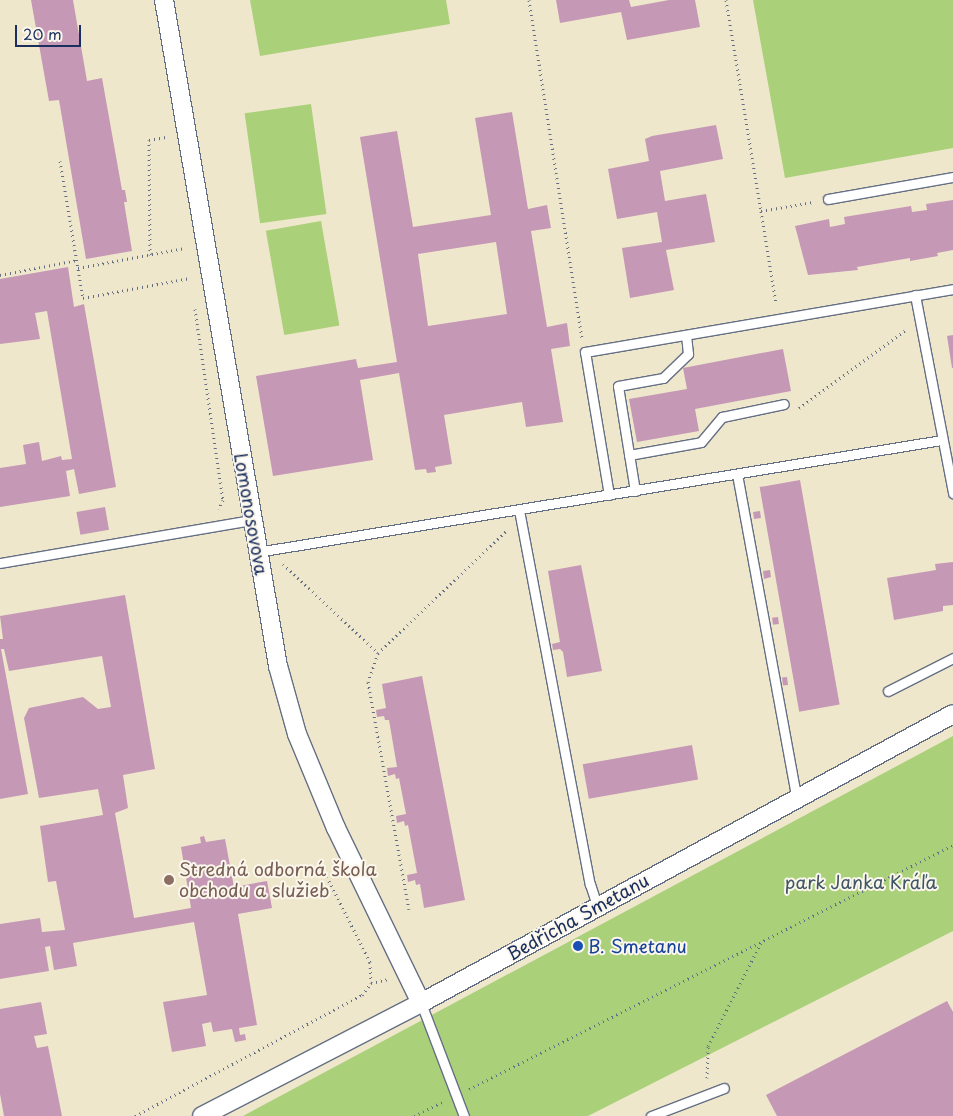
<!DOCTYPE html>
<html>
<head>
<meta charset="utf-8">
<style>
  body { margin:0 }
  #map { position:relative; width:953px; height:1116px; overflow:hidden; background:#efe7cb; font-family:"Playpen Sans",sans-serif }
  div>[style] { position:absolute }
  .green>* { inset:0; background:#aad07a; transform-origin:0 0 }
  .building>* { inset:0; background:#c598b6; transform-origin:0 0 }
  .path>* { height:3px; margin-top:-1.5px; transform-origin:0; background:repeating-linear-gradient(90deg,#656f84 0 1px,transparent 0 5px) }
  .roads { filter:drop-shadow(1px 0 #656f84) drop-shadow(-1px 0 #656f84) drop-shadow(0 1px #656f84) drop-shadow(0 -1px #656f84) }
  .lane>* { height:9px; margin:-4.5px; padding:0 4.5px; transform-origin:4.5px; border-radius:4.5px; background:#fff }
  .street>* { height:18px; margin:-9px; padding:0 9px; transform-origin:9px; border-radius:9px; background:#fff }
  .dots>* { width:14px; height:14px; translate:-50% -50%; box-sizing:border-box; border:2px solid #fbf7ec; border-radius:50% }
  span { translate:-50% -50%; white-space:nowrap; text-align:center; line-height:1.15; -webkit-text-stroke:4px #fbf7ec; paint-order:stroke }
  .street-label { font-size:18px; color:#1b2f5e }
  .education-label { font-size:18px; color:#785e54 }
  .left { translate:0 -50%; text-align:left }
  .park-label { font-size:18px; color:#3f5765 }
  .transit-label { font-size:18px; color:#164399 }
  .scale { position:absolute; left:15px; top:25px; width:66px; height:22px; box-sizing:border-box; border:2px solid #1b2f5e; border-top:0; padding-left:6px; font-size:15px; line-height:18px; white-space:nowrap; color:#1b2f5e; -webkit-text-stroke:4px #fbf7ec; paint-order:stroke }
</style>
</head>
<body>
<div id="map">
  <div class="green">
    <div style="clip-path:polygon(250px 0,446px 0,450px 24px,260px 56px)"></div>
    <div style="clip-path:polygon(753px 0,953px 0,953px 148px,785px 178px)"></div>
    <div style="left:311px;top:104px;width:111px;height:67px;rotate:82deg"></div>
    <div style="left:321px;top:221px;width:106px;height:56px;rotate:80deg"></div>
    <div style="clip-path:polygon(953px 736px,953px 931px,588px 1116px,243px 1116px)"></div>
  </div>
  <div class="building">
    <div style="clip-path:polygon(31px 0,73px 0,87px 81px,102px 78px,122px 190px,125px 190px,127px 202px,124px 202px,132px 251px,86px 259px,59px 100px,49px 101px)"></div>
    <div style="clip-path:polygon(556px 0,629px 0,631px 7px,669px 0,695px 0,700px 27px,627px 40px,621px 12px,560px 23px)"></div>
    <div style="clip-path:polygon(evenodd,512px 112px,528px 209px,547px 205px,551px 228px,531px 231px,547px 327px,567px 323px,570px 346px,551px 349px,563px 422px,526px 427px,522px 402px,444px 415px,452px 464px,435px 467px,436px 472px,427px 473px,426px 469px,415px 470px,399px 373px,360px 380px,373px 460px,273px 476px,256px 376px,356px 359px,358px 368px,397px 362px,360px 137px,397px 131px,413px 227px,491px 215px,475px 118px,512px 112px,496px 242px,507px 314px,428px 326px,418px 254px,496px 242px)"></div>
    <div style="clip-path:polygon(716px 125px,723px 159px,660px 171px,665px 201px,706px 194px,715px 242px,666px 250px,674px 290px,630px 298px,622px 248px,662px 242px,657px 212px,617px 219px,608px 169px,649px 161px,645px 139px,652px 136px)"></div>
    <div style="clip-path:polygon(953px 200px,953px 250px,937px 253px,938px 256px,910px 261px,910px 258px,857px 267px,858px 270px,808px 275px,795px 226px,829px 219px,830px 227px,845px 224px,844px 217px,911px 206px,912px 212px,927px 210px,926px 204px)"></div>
    <div style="clip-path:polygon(68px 267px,74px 307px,84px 304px,116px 487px,79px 494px,74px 469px,66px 471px,70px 496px,0 507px,0 468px,26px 464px,23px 445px,39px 442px,42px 461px,61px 456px,62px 460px,72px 459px,47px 311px,35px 313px,40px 339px,0 344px,0 279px)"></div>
    <div style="clip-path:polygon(953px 335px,953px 368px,952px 368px,947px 336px)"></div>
    <div style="clip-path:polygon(783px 349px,791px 391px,695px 409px,699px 431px,637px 442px,629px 399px,687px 389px,683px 368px)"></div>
    <div style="left:800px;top:480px;width:228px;height:41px;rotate:80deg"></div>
    <div style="left:105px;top:507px;width:23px;height:29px;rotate:80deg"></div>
    <div style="left:760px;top:511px;width:7px;height:7px;rotate:82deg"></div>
    <div style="clip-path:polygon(953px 562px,953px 605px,943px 606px,943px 611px,894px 620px,887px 578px,936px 570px,935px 564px)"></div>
    <div style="clip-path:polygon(581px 565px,602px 671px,567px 677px,563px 652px,560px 649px,553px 650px,552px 644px,560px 642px,548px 571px)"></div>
    <div style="clip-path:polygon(770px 570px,771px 577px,764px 579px,763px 571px)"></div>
    <div style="clip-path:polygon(125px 595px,155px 769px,123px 775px,128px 808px,115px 813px,134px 918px,191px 908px,181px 847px,201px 843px,200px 837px,204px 836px,206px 842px,225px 839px,234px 887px,267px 881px,272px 908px,238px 914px,257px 1025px,239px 1028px,240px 1035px,245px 1034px,246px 1040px,235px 1042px,232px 1029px,213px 1032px,211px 1022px,202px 1024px,206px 1046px,172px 1052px,163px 1002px,207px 995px,194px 922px,73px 943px,77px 966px,54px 970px,50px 946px,45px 947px,49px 971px,0 979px,0 924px,40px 918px,42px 932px,65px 930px,56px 881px,48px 882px,40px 826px,103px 815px,98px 789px,39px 798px,24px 718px,29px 708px,83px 697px,98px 709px,111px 707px,102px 656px,9px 671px,4px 649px,1px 649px,28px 794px,0 799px,0 639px,3px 639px,0 616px)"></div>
    <div style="left:778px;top:617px;width:7px;height:6px;rotate:82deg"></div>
    <div style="clip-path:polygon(422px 676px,465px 900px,424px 908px,420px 884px,416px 885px,415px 880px,408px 882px,407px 875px,417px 873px,408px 825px,405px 826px,404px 821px,397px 823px,396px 816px,406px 814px,399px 778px,396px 779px,395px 774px,388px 776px,387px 768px,397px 767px,389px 720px,385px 720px,384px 716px,377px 717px,376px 710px,386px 708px,382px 684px)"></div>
    <div style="left:787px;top:677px;width:8px;height:5px;rotate:83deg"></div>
    <div style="left:692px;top:745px;width:35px;height:111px;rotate:80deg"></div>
    <div style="clip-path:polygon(947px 1001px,953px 1012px,953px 1116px,777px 1116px,766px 1095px)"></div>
    <div style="clip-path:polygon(41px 1002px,47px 1034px,34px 1036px,37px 1048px,48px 1046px,62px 1116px,4px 1116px,0 1094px,0 1009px)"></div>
  </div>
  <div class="path">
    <div style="left:529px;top:0;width:342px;rotate:81.1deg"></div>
    <div style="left:726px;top:0;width:214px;rotate:80.6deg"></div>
    <div style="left:761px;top:211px;width:53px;rotate:-9.8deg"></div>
    <div style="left:60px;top:161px;width:139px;rotate:80.5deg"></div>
    <div style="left:83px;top:298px;width:109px;rotate:-10.6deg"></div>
    <div style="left:761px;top:211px;width:94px;rotate:80.8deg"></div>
    <div style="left:150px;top:255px;width:115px;rotate:-90.5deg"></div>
    <div style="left:149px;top:140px;width:17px;rotate:-10deg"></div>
    <div style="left:78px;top:268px;width:109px;rotate:-10.6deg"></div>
    <div style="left:0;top:275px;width:78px;rotate:-11deg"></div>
    <div style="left:195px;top:309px;width:193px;rotate:81.7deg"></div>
    <div style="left:223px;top:500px;width:10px;rotate:114deg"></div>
    <div style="left:799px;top:408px;width:134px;rotate:-36.2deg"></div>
    <div style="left:283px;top:564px;width:130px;rotate:43.1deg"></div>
    <div style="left:378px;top:653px;width:178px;rotate:-43.6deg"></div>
    <div style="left:378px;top:653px;width:31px;rotate:109deg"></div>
    <div style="left:368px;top:682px;width:231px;rotate:79.8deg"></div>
    <div style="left:371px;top:983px;width:17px;rotate:-13deg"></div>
    <div style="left:707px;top:1078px;width:32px;rotate:-88deg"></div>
    <div style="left:708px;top:1046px;width:118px;rotate:-62.8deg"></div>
    <div style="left:469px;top:1089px;width:542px;rotate:-26.75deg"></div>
    <div style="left:135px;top:1116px;width:257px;rotate:-28.1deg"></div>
    <div style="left:362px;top:995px;width:15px;rotate:-53deg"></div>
    <div style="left:371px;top:983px;width:21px;rotate:-93deg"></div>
    <div style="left:370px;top:962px;width:95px;rotate:-116.8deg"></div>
    <div style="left:414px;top:1116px;width:32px;rotate:-26deg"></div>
  </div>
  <div class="roads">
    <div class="lane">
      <div style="left:828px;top:199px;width:127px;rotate:-10deg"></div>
      <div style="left:915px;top:295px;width:202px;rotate:79.1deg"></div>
      <div style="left:629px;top:455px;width:73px;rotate:-10.2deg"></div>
      <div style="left:701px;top:442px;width:33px;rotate:-50deg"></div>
      <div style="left:722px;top:417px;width:63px;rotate:-11.8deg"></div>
      <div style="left:737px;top:474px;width:328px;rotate:79.6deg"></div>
      <div style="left:635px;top:491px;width:106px;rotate:-99.2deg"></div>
      <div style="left:618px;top:386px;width:46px;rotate:-10.1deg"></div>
      <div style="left:663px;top:378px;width:35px;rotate:-44deg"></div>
      <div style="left:688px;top:354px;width:19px;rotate:-96deg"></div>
      <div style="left:609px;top:495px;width:145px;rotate:-99.5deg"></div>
      <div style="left:585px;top:352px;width:373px;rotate:-9.7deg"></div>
      <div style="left:519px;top:510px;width:381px;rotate:79.3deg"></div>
      <div style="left:590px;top:884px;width:23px;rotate:72deg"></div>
      <div style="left:257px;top:552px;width:694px;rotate:-9.29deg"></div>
      <div style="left:0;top:563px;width:255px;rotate:-9.7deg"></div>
      <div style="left:888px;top:691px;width:73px;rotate:-26.9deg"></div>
      <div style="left:421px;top:1003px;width:121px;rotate:69.2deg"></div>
      <div style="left:651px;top:1116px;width:78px;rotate:-21deg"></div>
    </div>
    <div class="street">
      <div style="left:164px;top:0;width:676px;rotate:80.29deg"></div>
      <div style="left:278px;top:666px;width:71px;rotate:74.4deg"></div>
      <div style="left:297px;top:734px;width:102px;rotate:67.5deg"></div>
      <div style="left:336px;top:828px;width:195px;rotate:64.1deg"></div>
      <div style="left:202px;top:1116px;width:246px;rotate:-27.3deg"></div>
      <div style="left:421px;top:1003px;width:605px;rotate:-28.51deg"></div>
    </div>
  </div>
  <div class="dots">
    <div style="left:169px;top:880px;background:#8d6e63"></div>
    <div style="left:578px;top:946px;background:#1a4fb4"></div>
  </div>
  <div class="street-label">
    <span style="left:251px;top:514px;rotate:80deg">Lomonosovova</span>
    <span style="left:578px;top:917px;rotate:-29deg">Bedřicha Smetanu</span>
  </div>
  <div class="education-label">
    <span class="left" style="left:179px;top:880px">Stredná odborná škola<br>obchodu a služieb</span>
  </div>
  <div class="park-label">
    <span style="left:861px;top:882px">park Janka Kráľa</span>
  </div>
  <div class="transit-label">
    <span class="left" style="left:588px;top:946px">B. Smetanu</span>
  </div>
  <div class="scale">20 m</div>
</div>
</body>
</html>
